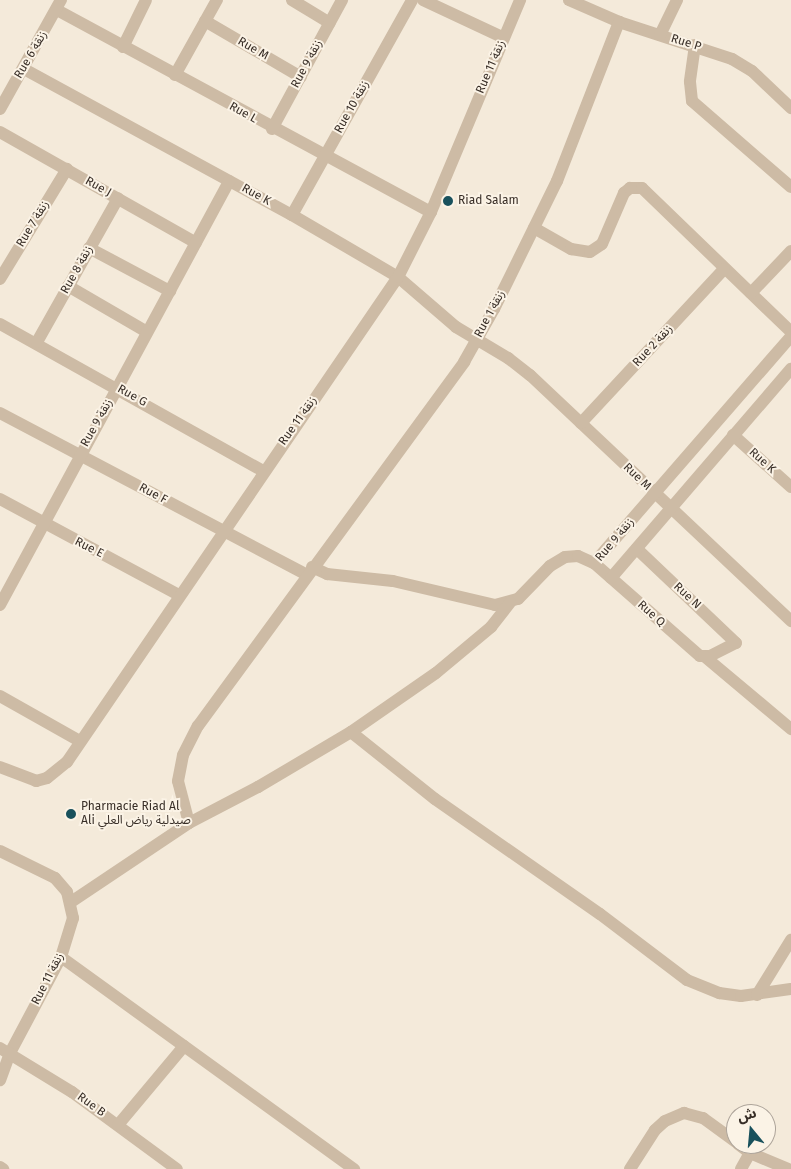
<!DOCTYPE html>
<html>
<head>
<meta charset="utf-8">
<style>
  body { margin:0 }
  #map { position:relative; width:791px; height:1169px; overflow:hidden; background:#f4eada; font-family:"Fira Sans","Noto Sans Arabic",sans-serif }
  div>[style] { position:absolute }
  .street>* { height:12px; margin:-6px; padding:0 6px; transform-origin:6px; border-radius:6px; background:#cdbba5 }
  .dots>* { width:14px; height:14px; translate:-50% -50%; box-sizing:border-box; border:2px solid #fbf3e6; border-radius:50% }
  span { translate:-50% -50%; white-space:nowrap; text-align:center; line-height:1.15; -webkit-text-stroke:4px #fbf3e6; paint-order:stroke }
  .street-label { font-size:12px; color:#382e27 }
  .poi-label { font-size:12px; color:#382e27 }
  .left { translate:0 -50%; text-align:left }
  .north { position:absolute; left:726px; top:1104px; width:50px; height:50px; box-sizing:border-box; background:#fbf3e6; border:1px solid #ada49a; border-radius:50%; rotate:343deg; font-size:14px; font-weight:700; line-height:20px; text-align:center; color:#382e27 }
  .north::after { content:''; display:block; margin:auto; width:18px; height:22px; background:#19515c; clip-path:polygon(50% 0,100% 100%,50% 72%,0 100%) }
</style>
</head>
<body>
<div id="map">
  <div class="street">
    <div style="left:292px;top:0;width:44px;rotate:31.2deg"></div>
    <div style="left:423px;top:0;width:89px;rotate:25.1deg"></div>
    <div style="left:569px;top:0;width:55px;rotate:23.7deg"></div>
    <div style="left:619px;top:22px;width:119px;rotate:18.1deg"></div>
    <div style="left:732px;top:59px;width:23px;rotate:31deg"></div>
    <div style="left:752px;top:71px;width:54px;rotate:43.5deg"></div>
    <div style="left:57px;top:10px;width:425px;rotate:28.4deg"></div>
    <div style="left:205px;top:21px;width:111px;rotate:30.3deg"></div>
    <div style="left:660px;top:35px;width:39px;rotate:-64deg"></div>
    <div style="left:695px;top:45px;width:37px;rotate:98deg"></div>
    <div style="left:690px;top:82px;width:19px;rotate:84deg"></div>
    <div style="left:692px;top:101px;width:131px;rotate:41deg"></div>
    <div style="left:123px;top:47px;width:52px;rotate:-63.9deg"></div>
    <div style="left:24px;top:69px;width:305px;rotate:28.6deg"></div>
    <div style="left:292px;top:215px;width:123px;rotate:30.3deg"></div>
    <div style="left:398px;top:277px;width:77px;rotate:40.8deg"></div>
    <div style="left:456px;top:327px;width:61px;rotate:30.8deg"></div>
    <div style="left:508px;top:358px;width:28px;rotate:38deg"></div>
    <div style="left:530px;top:375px;width:359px;rotate:43.3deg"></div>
    <div style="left:175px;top:75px;width:86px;rotate:-60.8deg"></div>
    <div style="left:0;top:109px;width:125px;rotate:-60.8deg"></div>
    <div style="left:272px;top:129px;width:147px;rotate:-61.5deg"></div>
    <div style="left:0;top:132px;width:225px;rotate:29.5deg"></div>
    <div style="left:292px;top:215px;width:246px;rotate:-60.8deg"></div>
    <div style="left:534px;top:228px;width:43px;rotate:29.6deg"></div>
    <div style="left:571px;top:249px;width:19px;rotate:9deg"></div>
    <div style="left:590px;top:252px;width:14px;rotate:-34deg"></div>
    <div style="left:602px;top:244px;width:56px;rotate:-66.7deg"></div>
    <div style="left:624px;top:193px;width:8px;rotate:-40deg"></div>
    <div style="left:630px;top:188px;width:12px"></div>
    <div style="left:642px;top:188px;width:207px;rotate:44deg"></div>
    <div style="left:89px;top:248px;width:92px;rotate:28deg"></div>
    <div style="left:0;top:279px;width:129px;rotate:-58.7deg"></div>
    <div style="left:68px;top:286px;width:91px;rotate:30.2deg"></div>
    <div style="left:751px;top:293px;width:58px;rotate:-46.4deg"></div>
    <div style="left:0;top:324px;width:301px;rotate:29.2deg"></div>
    <div style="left:37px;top:342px;width:165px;rotate:-60.6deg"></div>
    <div style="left:0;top:413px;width:346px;rotate:27.8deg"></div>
    <div style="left:581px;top:423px;width:210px;rotate:-47.1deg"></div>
    <div style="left:733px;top:435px;width:78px;rotate:41.9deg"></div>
    <div style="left:0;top:499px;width:203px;rotate:28.2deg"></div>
    <div style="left:594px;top:563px;width:301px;rotate:-49deg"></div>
    <div style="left:312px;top:567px;width:17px;rotate:25deg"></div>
    <div style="left:327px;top:574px;width:66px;rotate:6.1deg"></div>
    <div style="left:393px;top:581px;width:105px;rotate:13.2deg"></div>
    <div style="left:495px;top:605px;width:24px;rotate:-15deg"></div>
    <div style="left:518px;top:599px;width:46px;rotate:-45.9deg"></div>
    <div style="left:550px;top:566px;width:17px;rotate:-31deg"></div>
    <div style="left:565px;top:557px;width:13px;rotate:-4deg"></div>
    <div style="left:578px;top:556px;width:17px;rotate:24deg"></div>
    <div style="left:594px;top:563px;width:141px;rotate:41.3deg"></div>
    <div style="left:700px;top:656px;width:10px"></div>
    <div style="left:710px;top:656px;width:29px;rotate:-27deg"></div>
    <div style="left:736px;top:643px;width:137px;rotate:-136.5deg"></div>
    <div style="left:611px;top:578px;width:276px;rotate:-49.3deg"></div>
    <div style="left:0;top:605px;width:482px;rotate:-61.6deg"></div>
    <div style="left:704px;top:656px;width:114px;rotate:40deg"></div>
    <div style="left:0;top:696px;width:92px;rotate:29.4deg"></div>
    <div style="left:351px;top:732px;width:103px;rotate:-34.8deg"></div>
    <div style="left:436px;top:673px;width:72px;rotate:-39.9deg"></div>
    <div style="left:491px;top:627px;width:31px;rotate:-52deg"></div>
    <div style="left:0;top:767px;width:39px;rotate:21deg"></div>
    <div style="left:36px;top:781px;width:11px;rotate:-15deg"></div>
    <div style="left:47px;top:778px;width:26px;rotate:-39deg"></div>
    <div style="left:67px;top:762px;width:587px;rotate:-55.69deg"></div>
    <div style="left:398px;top:277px;width:73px;rotate:-63.1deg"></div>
    <div style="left:431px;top:212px;width:230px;rotate:-67.2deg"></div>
    <div style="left:189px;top:823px;width:43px;rotate:-104.7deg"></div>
    <div style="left:178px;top:781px;width:26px;rotate:-79deg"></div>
    <div style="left:183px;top:755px;width:33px;rotate:-63deg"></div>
    <div style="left:198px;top:726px;width:451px;rotate:-53.8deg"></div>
    <div style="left:464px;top:362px;width:61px;rotate:-60.5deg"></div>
    <div style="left:494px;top:309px;width:143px;rotate:-63.8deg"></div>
    <div style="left:557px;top:181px;width:171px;rotate:-68.7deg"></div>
    <div style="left:0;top:851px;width:61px;rotate:26.1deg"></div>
    <div style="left:55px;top:878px;width:18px;rotate:49deg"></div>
    <div style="left:67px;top:892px;width:27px;rotate:77deg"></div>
    <div style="left:73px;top:918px;width:41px;rotate:107.1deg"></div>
    <div style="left:61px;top:957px;width:109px;rotate:118deg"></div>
    <div style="left:10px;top:1053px;width:29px;rotate:110deg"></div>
    <div style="left:71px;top:902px;width:142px;rotate:-33.8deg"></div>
    <div style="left:189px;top:823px;width:78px;rotate:-27.6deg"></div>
    <div style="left:258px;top:787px;width:108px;rotate:-30.6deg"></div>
    <div style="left:351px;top:732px;width:107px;rotate:38.6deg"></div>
    <div style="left:435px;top:799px;width:201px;rotate:34.9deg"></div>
    <div style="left:600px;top:914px;width:109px;rotate:37.2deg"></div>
    <div style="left:687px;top:980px;width:35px;rotate:22deg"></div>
    <div style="left:719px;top:993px;width:22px;rotate:8deg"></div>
    <div style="left:741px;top:996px;width:50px;rotate:-8deg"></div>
    <div style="left:61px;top:957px;width:362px;rotate:35.9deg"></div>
    <div style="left:757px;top:995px;width:65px;rotate:-58.3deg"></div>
    <div style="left:0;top:1048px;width:84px;rotate:31.4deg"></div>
    <div style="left:72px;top:1092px;width:130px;rotate:36.3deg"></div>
    <div style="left:118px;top:1125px;width:103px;rotate:-50.1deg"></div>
    <div style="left:738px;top:1144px;width:15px;rotate:37deg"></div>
    <div style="left:750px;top:1153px;width:41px;rotate:22.8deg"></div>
    <div style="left:0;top:1167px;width:4px;rotate:34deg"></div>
    <div style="left:630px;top:1169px;width:46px;rotate:-57.3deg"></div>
    <div style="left:655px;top:1130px;width:13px;rotate:-42deg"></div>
    <div style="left:665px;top:1121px;width:21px;rotate:-23deg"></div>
    <div style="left:684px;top:1113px;width:20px;rotate:15deg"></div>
    <div style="left:703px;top:1118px;width:41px;rotate:36deg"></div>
    <div style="left:741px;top:1169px;width:18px;rotate:-61deg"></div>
  </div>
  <div class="dots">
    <div style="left:448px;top:201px;background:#19515c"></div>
    <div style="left:71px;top:814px;background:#19515c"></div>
  </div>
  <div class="street-label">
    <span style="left:686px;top:43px;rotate:17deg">Rue P</span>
    <span style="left:253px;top:49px;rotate:30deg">Rue M</span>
    <span style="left:31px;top:55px;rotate:-60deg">Rue 6 زنقة</span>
    <span style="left:307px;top:64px;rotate:-62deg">Rue 9 زنقة</span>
    <span style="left:491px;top:67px;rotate:-67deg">Rue 11 زنقة</span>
    <span style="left:352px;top:107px;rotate:-61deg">Rue 10 زنقة</span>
    <span style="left:243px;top:113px;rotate:29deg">Rue L</span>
    <span style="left:98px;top:187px;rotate:29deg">Rue J</span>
    <span style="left:256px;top:195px;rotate:29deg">Rue K</span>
    <span style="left:33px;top:224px;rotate:-59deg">Rue 7 زنقة</span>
    <span style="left:77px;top:270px;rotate:-61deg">Rue 8 زنقة</span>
    <span style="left:490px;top:314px;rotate:-62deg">Rue 1 زنقة</span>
    <span style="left:653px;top:346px;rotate:-47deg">Rue 2 زنقة</span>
    <span style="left:132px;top:396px;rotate:29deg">Rue G</span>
    <span style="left:298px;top:421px;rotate:-55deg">Rue 11 زنقة</span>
    <span style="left:97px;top:423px;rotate:-61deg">Rue 9 زنقة</span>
    <span style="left:762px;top:461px;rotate:42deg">Rue K</span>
    <span style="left:637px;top:477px;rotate:44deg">Rue M</span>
    <span style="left:153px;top:494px;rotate:28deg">Rue F</span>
    <span style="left:615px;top:540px;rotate:-50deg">Rue 9 زنقة</span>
    <span style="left:89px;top:548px;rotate:27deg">Rue E</span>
    <span style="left:687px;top:596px;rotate:43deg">Rue N</span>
    <span style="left:651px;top:614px;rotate:42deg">Rue Q</span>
    <span style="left:48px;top:979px;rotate:-63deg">Rue 11 زنقة</span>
    <span style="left:91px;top:1105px;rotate:36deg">Rue B</span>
  </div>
  <div class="poi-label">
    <span class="left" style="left:458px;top:201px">Riad Salam</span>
    <span class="left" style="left:81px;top:814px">Pharmacie Riad Al<br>Ali صيدلية رياض العلي</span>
  </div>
  <div class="north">ش</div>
</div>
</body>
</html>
